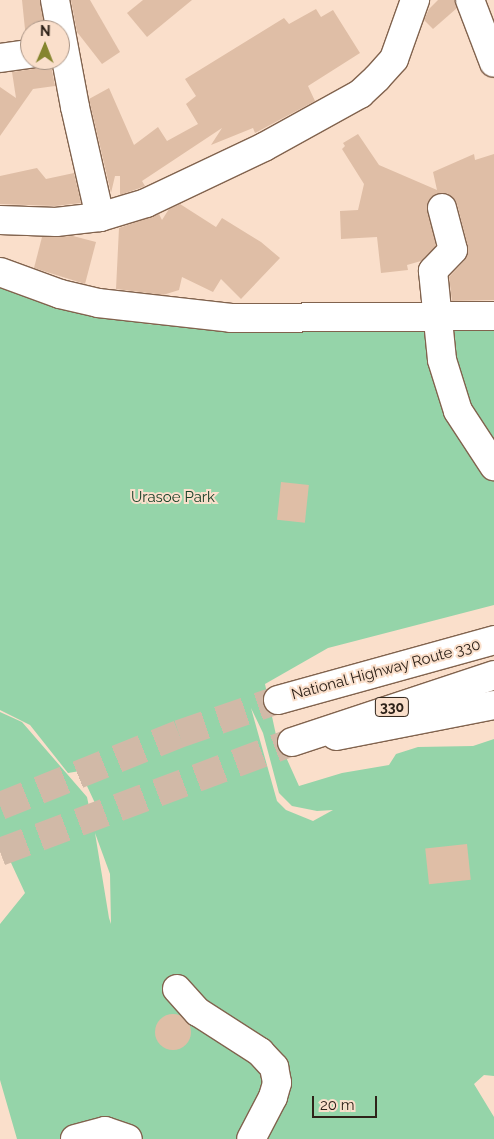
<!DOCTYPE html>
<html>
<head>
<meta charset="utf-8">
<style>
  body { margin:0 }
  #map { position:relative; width:494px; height:1139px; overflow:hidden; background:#fadfcb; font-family:Raleway,sans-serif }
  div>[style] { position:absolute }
  .green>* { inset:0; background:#95d4a9 }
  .building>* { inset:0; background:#dfbea6; transform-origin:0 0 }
  .round { border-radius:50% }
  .highway-tunnel>* { height:28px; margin-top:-14px; transform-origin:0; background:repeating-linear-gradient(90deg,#d1b9a7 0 28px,transparent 0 42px) }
  .roads { filter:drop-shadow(1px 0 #81634e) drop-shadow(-1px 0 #81634e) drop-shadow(0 1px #81634e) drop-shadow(0 -1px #81634e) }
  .minor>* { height:28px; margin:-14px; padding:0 14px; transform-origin:14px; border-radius:14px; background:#fff }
  .major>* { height:28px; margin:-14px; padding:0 14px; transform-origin:14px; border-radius:14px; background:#fff }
  .highway>* { height:28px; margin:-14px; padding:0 14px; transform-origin:14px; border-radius:14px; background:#fff }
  span { translate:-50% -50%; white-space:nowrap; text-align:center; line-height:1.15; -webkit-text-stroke:4px #fadfcb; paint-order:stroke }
  .shield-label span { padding:1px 4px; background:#fadfcb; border:1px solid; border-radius:4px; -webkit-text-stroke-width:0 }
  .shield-label { font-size:14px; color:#2e2219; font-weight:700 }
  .park-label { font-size:15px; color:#1a4028 }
  .street-label { font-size:15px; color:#2e2219 }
  .north { position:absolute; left:20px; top:20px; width:50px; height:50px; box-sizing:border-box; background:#fadfcb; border:1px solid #a89384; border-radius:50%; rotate:1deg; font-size:14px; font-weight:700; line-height:20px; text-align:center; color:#2e2219 }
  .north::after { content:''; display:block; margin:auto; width:18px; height:22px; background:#85852e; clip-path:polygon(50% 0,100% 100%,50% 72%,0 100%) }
  .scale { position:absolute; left:312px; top:1096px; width:65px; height:22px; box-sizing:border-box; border:2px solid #2e2219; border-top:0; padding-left:6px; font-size:15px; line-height:18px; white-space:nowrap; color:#2e2219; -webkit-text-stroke:4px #fadfcb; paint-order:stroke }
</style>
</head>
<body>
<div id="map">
  <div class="green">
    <div style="clip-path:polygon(evenodd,0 286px,33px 299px,84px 312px,147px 324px,249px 331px,494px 330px,494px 605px,328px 648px,265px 684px,276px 735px,299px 786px,342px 773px,389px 765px,396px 754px,418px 747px,473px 746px,494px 739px,494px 1076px,484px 1075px,474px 1084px,494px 1117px,494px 1139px,17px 1139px,0 1080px,0 924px,25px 893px,0 839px,0 712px,22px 722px,87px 797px,92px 821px,101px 816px,80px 771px,68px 773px,30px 725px,0 710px,0 286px,251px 708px,263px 733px,279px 793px,292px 806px,317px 811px,333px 810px,313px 821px,286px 810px,277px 801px,251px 708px,0 286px,95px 833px,110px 874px,111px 924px,109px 918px,95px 833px)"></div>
  </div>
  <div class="building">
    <div style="clip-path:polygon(22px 0,40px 0,45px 30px,30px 30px,30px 39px,26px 39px)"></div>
    <div style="clip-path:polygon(71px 0,90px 0,120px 52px,102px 64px,77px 32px)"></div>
    <div style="clip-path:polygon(143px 0,192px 0,147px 37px,127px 13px)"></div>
    <div style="clip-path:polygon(438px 0,455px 0,457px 8px,433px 29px,424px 20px,429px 9px)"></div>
    <div style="clip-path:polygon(316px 9px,321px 17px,333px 10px,360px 53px,308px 86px,315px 101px,255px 133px,253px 128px,211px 145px,222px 128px,142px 181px,145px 186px,140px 188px,120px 195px,120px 176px,115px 176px,111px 193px,89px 99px,109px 88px,134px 145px,158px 127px,167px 141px,198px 124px,186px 104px,196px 96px,185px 79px,284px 18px,289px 24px)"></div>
    <div style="clip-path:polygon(44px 60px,50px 60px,55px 86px,33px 89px,0 136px,0 87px,16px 98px,12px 72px,33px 69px)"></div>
    <div style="clip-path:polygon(358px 134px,379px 165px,437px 190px,433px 172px,474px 154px,475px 160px,494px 154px,494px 300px,452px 301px,449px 277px,465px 260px,468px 247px,457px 204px,447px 193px,431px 197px,427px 204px,436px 246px,421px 261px,407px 265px,408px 270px,381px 273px,377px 237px,341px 239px,340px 211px,358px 210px,364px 184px,342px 149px,345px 146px,343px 143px)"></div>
    <div style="clip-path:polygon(37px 168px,46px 179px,74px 173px,81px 203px,55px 206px,0 204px,0 176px)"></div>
    <div style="clip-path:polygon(180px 204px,216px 227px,222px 218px,261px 242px,280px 258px,241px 299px,221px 279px,213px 292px,182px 277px,179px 290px,163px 295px,116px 289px,119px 228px,159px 214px,162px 220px,169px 209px)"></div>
    <div style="clip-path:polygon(73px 236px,96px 242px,85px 284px,34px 268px,42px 237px)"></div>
    <div style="left:281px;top:482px;width:28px;height:38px;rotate:6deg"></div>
    <div style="left:467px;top:844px;width:36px;height:42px;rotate:84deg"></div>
    <div class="round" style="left:155px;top:1014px;width:36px;height:36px"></div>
  </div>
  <div class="highway-tunnel">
    <div style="left:0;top:806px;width:193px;rotate:-21.9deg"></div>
    <div style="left:179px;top:734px;width:105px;rotate:-19deg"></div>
    <div style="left:0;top:852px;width:312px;rotate:-20.6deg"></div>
  </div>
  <div class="roads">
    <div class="minor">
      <div style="left:55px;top:0;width:109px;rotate:79.4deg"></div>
      <div style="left:75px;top:107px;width:113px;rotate:77.2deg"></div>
      <div style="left:470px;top:0;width:67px;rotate:69.1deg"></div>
      <div style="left:0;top:58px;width:30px;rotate:-8deg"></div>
      <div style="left:442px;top:208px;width:43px;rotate:75.3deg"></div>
      <div style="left:453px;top:250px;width:29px;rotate:134deg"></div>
      <div style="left:433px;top:271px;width:89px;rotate:84.2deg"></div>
      <div style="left:442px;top:360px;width:53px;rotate:72.6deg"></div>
      <div style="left:458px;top:411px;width:66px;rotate:56.8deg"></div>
      <div style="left:0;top:220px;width:56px;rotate:2deg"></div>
      <div style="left:56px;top:222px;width:44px;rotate:-6.5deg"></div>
      <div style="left:100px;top:217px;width:48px;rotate:-16.9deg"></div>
      <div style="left:146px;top:203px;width:131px;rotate:-25.4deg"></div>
      <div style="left:264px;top:147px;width:110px;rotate:-28.9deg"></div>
      <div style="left:360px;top:94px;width:23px;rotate:-43deg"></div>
      <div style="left:377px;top:78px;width:25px;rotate:-48deg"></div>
      <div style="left:394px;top:59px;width:63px;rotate:-70.4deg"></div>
      <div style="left:0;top:272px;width:64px;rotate:20.1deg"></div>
      <div style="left:60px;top:294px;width:39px;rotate:13deg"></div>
      <div style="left:98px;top:303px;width:134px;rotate:6.4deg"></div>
      <div style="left:231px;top:318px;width:263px;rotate:-0.4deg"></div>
      <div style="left:177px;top:989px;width:31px;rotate:48deg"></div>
      <div style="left:198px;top:1012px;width:74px;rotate:32.8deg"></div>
      <div style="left:260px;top:1052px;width:21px;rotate:47deg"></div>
      <div style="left:274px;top:1067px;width:16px;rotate:79deg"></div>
      <div style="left:277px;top:1083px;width:15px;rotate:106deg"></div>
      <div style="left:273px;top:1097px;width:47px;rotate:117.6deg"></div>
      <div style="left:75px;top:1139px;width:31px;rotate:-15deg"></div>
      <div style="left:105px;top:1131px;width:24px;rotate:19deg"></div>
    </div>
    <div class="major">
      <div style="left:336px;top:736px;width:161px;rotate:-11.1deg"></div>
    </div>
    <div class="highway">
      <div style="left:278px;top:700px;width:224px;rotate:-15.5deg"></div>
      <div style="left:292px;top:742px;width:213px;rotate:-18.3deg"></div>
    </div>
  </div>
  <div class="shield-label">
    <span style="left:392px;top:707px">330</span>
  </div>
  <div class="park-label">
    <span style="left:173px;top:498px">Urasoe Park</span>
  </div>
  <div class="street-label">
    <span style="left:386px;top:670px;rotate:-15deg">National Highway Route 330</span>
  </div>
  <div class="north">N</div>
  <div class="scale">20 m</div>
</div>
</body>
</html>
